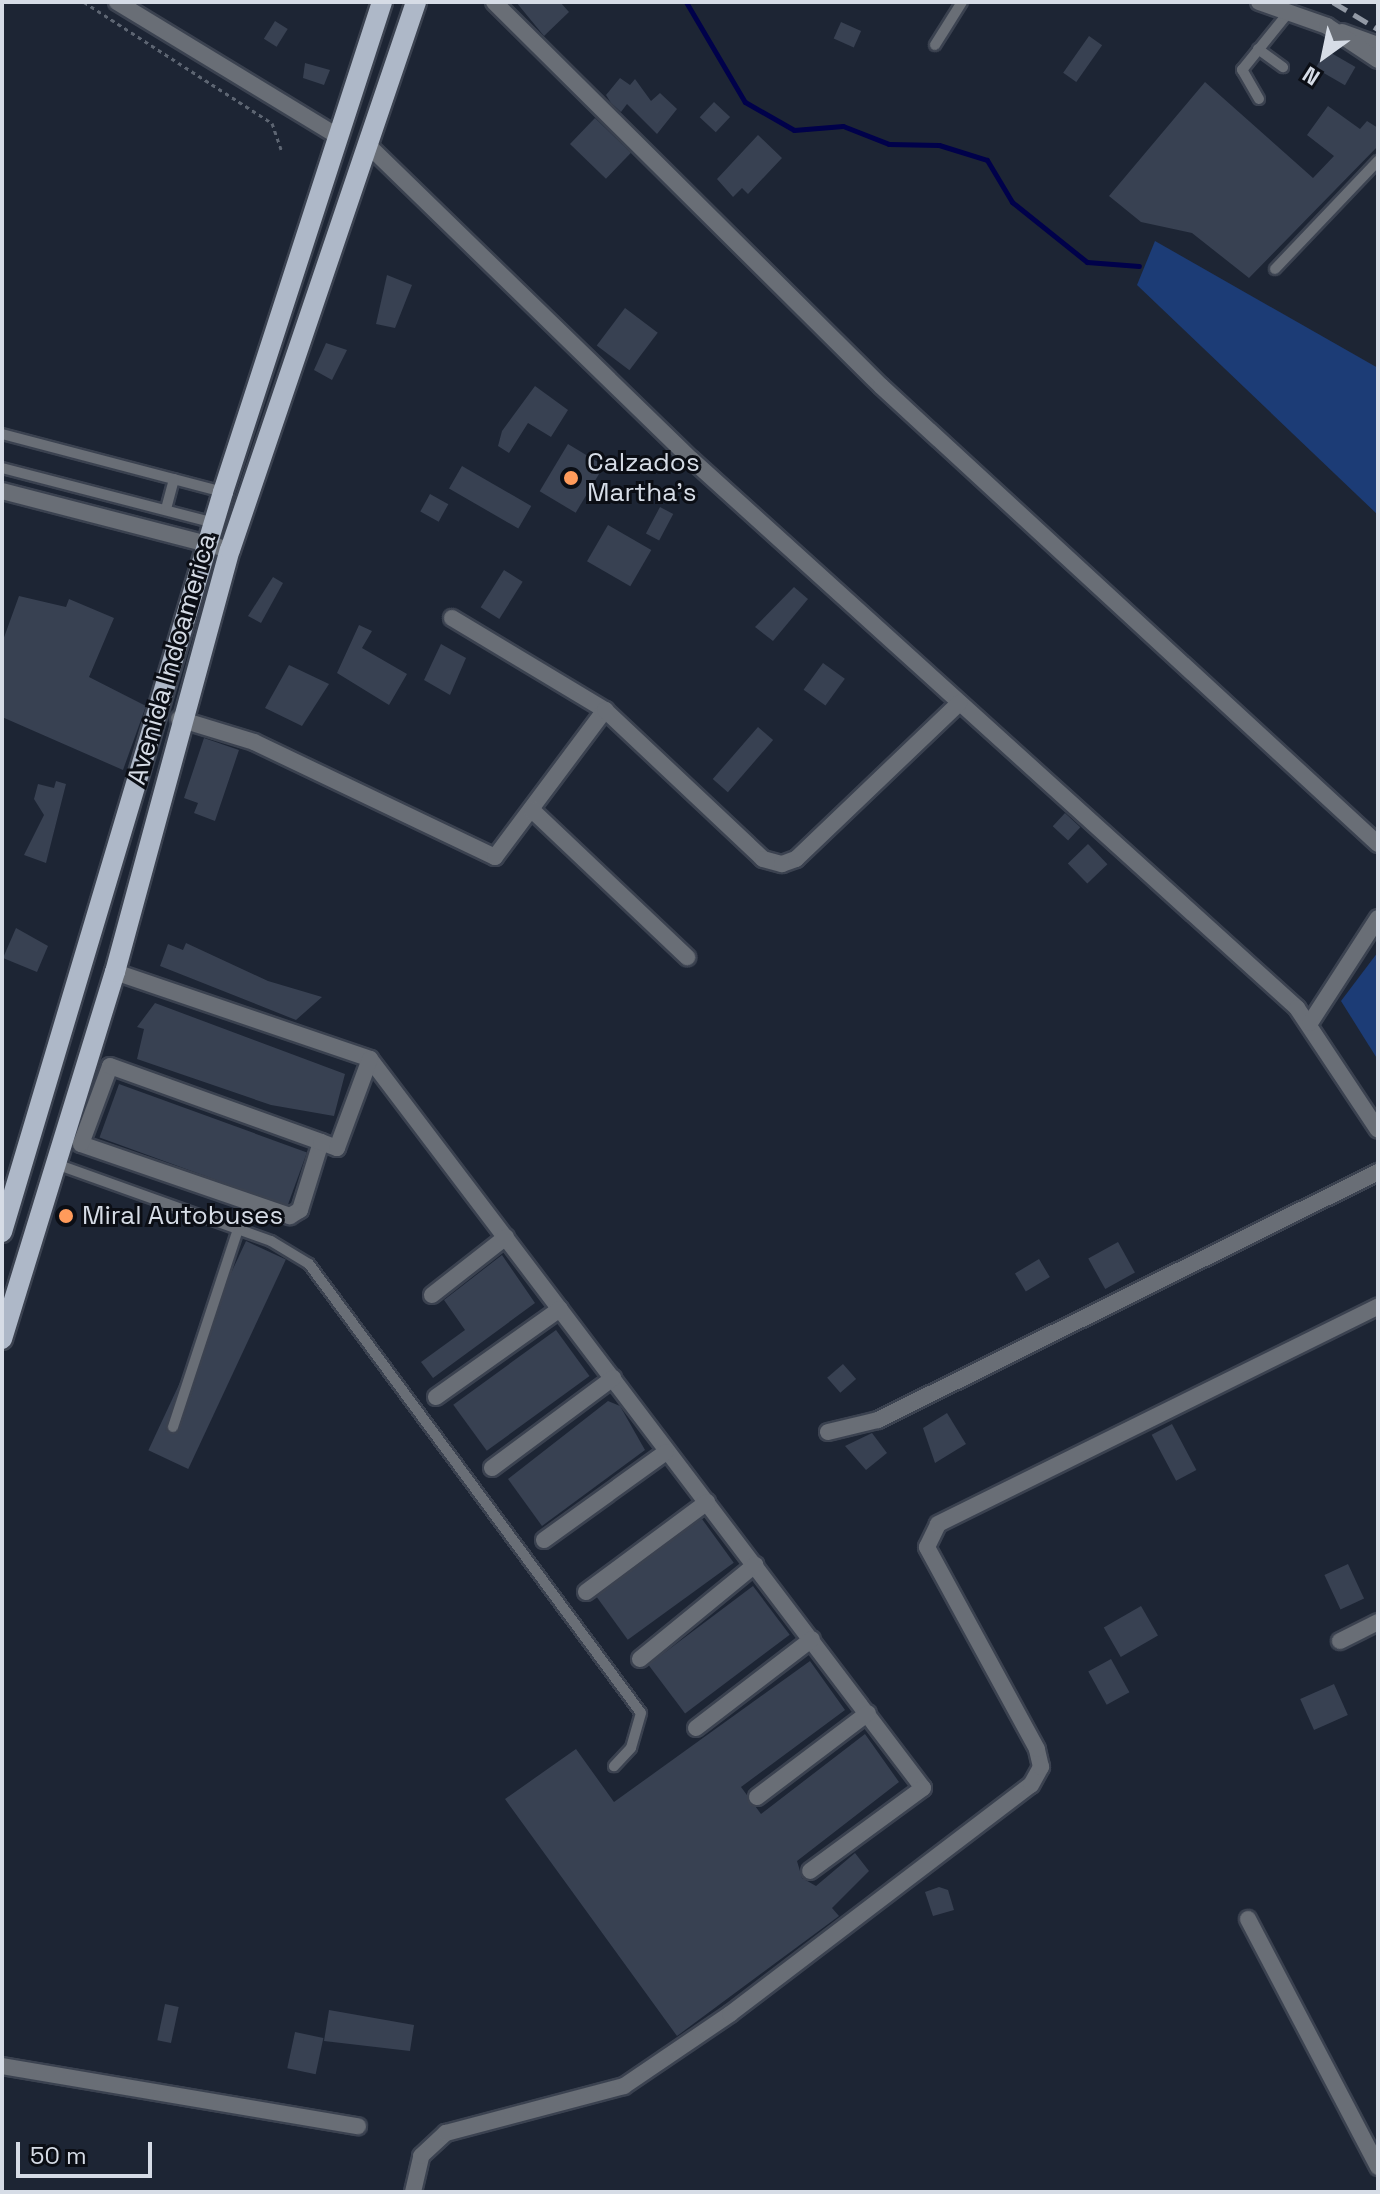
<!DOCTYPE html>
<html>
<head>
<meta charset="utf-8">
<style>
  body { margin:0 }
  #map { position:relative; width:1380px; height:2194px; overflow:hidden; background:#1d2534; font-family:"Space Grotesk",sans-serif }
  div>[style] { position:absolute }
  .green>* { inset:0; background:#1c3c76 }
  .stream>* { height:5px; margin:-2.5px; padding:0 2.5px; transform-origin:2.5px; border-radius:2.5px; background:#00014a }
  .building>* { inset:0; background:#384152; transform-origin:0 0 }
  .path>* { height:3px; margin-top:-1.5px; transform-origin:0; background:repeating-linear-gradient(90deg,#5d6572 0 4px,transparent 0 8px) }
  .roads { filter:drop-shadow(2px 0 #3b4250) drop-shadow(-2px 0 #3b4250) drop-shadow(0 2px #3b4250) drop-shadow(0 -2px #3b4250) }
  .service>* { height:10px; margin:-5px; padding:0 5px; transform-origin:5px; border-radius:5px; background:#696e76 }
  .minor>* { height:16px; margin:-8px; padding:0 8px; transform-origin:8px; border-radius:8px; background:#696e76 }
  .tertiary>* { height:16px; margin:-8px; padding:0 8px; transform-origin:8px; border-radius:8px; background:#696e76 }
  .primary>* { height:20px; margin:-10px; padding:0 10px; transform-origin:10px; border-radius:10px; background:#aeb8c8 }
  .rail>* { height:5px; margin-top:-2.5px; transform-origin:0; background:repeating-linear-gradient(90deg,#9299a5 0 16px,transparent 0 24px) }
  .dots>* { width:22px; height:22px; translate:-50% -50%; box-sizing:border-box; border:4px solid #0b0e15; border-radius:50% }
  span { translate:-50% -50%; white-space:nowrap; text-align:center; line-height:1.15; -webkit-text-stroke:6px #0b0e15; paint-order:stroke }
  .poi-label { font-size:26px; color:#d6dce6 }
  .left { translate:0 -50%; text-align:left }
  .street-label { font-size:26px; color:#d6dce6 }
  .frame { position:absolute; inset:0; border:4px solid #d6dce6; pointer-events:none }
  .north { position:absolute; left:1284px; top:16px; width:80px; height:80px; -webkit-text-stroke:6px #0b0e15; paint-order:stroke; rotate:213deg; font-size:22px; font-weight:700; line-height:32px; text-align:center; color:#d6dce6 }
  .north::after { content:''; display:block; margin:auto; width:28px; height:36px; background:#d6dce6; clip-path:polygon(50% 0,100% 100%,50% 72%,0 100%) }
  .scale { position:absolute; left:16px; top:2142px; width:136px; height:36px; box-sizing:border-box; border:4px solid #d6dce6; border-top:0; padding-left:10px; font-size:24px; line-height:28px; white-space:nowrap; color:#d6dce6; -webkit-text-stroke:6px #0b0e15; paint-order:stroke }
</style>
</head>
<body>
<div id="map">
  <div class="green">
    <div style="clip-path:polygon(1155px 241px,1378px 368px,1378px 515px,1137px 285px)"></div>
    <div style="clip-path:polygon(1378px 952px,1378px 1060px,1341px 1001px)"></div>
  </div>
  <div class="stream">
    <div style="left:686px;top:2px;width:116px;rotate:59.5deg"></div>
    <div style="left:745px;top:102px;width:56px;rotate:29.7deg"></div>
    <div style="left:794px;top:130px;width:49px;rotate:-4.7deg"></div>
    <div style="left:843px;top:126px;width:49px;rotate:21.4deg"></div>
    <div style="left:889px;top:144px;width:50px;rotate:1.1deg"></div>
    <div style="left:939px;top:145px;width:50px;rotate:17.4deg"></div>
    <div style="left:987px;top:160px;width:49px;rotate:59.2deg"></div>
    <div style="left:1012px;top:202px;width:96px;rotate:38.7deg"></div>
    <div style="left:1087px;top:262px;width:52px;rotate:4.4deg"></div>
  </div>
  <div class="building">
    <div style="clip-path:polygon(516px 2px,560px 2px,569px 12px,544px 36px)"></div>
    <div style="left:275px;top:21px;width:15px;height:21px;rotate:32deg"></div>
    <div style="left:841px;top:22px;width:22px;height:18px;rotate:24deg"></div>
    <div style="left:1089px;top:36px;width:16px;height:45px;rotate:35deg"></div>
    <div style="left:1326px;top:50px;width:34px;height:21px;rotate:30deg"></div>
    <div style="clip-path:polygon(305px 63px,330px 70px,324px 85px,303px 78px)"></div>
    <div style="clip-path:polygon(620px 78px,630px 85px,635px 79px,651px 101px,660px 93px,677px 109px,657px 134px,627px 104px,621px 112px,611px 103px,606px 95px)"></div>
    <div style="clip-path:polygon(1205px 82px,1313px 178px,1334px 156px,1307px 135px,1328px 106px,1360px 129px,1367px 121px,1378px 128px,1378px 146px,1249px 278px,1192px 233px,1141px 222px,1109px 196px)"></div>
    <div style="left:714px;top:102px;width:22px;height:21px;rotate:43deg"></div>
    <div style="left:595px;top:118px;width:50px;height:36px;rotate:44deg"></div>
    <div style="clip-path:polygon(758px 135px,782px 158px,748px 194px,742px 188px,733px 197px,717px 179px)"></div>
    <div style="clip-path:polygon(387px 275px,412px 285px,395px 328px,376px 324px)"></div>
    <div style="left:625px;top:308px;width:41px;height:47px;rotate:37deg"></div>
    <div style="clip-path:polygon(326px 343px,347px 350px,332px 380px,314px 370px)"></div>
    <div style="clip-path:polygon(535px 386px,568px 410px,551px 437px,528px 423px,509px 453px,498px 446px,502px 431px)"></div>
    <div style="left:568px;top:444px;width:42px;height:55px;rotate:31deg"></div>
    <div style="left:462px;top:466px;width:80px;height:26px;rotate:30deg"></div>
    <div style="left:430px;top:494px;width:21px;height:20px;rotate:29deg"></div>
    <div style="left:660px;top:507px;width:15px;height:30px;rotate:28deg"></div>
    <div style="left:608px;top:525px;width:50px;height:42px;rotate:30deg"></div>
    <div style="left:504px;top:570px;width:22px;height:44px;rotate:32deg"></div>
    <div style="clip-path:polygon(273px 577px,283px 583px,261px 623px,248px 616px)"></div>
    <div style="clip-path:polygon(794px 587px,808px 599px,773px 641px,755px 627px)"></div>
    <div style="clip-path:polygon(19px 596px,66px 607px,69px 599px,114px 618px,89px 677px,146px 706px,123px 770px,2px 717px,2px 643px)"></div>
    <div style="clip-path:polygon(359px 625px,372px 631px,362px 648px,407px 674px,389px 705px,337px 673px)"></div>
    <div style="clip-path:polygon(441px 644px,466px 658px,450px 695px,424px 680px)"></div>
    <div style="left:823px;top:663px;width:27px;height:33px;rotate:36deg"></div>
    <div style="clip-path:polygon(289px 665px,329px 684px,302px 726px,265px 708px)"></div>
    <div style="left:758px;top:727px;width:20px;height:69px;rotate:41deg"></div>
    <div style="clip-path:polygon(204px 738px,239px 750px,215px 821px,194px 813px,198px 803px,184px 798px)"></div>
    <div style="clip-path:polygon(56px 781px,66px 784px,46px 863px,24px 855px,44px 815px,34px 799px,38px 784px,54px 788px)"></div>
    <div style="left:1065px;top:813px;width:21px;height:18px;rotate:43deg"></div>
    <div style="left:1088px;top:844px;width:28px;height:28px;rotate:46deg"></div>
    <div style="clip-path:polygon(16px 928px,48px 946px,37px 972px,3px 958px)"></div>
    <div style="clip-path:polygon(186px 943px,268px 981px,322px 997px,296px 1020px,160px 966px,168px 944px,183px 950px)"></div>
    <div style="clip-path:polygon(155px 1003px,345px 1074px,334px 1116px,271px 1105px,137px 1059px,144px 1029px,137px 1027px)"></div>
    <div style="left:119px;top:1084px;width:200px;height:57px;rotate:20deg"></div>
    <div style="left:246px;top:1241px;width:44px;height:231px;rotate:25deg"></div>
    <div style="left:1118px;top:1242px;width:35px;height:34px;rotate:61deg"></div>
    <div style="clip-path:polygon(502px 1255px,535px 1303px,433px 1378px,421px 1362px,465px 1330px,444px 1300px)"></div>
    <div style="left:1039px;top:1259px;width:21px;height:28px;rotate:59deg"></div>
    <div style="left:556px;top:1330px;width:57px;height:127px;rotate:54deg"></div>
    <div style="left:843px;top:1364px;width:20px;height:21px;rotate:49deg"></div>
    <div style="clip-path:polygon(608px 1401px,620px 1406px,645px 1450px,542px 1526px,508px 1479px)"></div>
    <div style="clip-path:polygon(947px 1413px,966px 1444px,935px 1463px,923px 1428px)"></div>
    <div style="left:1172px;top:1424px;width:52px;height:23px;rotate:62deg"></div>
    <div style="clip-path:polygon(872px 1433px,887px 1453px,866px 1470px,845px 1446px)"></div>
    <div style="left:702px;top:1519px;width:54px;height:131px;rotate:54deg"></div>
    <div style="left:1348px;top:1564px;width:38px;height:26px;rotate:65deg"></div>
    <div style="left:753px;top:1586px;width:61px;height:131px;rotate:53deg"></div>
    <div style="left:1141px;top:1606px;width:34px;height:43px;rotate:60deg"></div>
    <div style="left:1111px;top:1659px;width:38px;height:26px;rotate:61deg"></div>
    <div style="clip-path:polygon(810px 1661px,845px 1710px,741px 1787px,761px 1814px,865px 1734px,899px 1782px,797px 1861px,802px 1878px,816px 1886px,855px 1853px,869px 1871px,832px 1908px,839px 1916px,677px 2036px,505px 1799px,576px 1749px,614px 1802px)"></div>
    <div style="left:1334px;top:1684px;width:34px;height:37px;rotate:66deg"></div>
    <div style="clip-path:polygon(939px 1887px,948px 1890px,954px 1910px,933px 1916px,925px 1892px)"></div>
    <div style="left:165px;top:2004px;width:14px;height:37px;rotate:12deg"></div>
    <div style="clip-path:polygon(329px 2010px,414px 2025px,410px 2051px,324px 2041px)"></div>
    <div style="left:295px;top:2032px;width:29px;height:37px;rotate:12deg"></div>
  </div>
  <div class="path">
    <div style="left:84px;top:2px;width:224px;rotate:32.8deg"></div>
    <div style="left:272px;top:123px;width:28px;rotate:71deg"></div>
  </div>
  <div class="roads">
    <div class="service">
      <div style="left:935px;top:45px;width:51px;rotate:-57.9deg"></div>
      <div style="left:1258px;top:49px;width:31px;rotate:36deg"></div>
      <div style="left:1259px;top:99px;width:34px;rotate:-120deg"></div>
      <div style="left:1242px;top:70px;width:75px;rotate:-51deg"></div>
      <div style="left:1275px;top:269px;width:149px;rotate:-46.4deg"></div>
      <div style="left:2px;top:434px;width:228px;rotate:14.7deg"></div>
      <div style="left:2px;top:468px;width:219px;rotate:14.5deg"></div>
      <div style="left:166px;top:509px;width:31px;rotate:-75deg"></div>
      <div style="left:56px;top:1164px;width:228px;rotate:19.7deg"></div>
      <div style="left:271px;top:1241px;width:44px;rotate:31.2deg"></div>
      <div style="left:309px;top:1264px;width:558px;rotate:53.52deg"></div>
      <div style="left:641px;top:1713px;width:36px;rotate:106deg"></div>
      <div style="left:631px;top:1748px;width:25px;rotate:133deg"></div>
      <div style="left:173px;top:1427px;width:208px;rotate:-71.8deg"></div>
    </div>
    <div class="minor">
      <div style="left:117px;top:2px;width:260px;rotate:31.3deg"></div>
      <div style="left:494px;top:2px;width:545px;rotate:44.78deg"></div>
      <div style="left:881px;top:386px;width:676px;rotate:42.66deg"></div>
      <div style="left:1342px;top:32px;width:38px;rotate:20deg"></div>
      <div style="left:372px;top:149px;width:445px;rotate:44.2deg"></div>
      <div style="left:691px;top:459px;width:818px;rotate:42.17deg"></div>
      <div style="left:1297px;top:1008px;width:146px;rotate:56.4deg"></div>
      <div style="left:2px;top:491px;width:236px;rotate:14.5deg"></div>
      <div style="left:452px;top:618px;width:179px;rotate:31deg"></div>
      <div style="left:179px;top:719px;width:78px;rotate:17deg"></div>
      <div style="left:254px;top:742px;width:267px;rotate:25.5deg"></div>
      <div style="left:495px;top:857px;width:184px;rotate:-53.2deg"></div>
      <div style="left:605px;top:710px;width:217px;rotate:43.3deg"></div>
      <div style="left:763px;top:859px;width:20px;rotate:15deg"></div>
      <div style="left:782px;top:864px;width:15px;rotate:-20deg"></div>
      <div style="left:796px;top:859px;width:226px;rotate:-43.7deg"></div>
      <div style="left:532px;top:810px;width:214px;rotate:43.5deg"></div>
      <div style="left:115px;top:972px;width:269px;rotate:18.8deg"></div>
      <div style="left:370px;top:1059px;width:915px;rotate:52.82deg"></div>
      <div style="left:923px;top:1788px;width:140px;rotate:143.7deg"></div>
      <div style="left:1310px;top:1023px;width:125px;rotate:-57.1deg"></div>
      <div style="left:321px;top:1142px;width:71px;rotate:107.2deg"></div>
      <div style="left:300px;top:1210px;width:12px;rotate:149deg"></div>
      <div style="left:290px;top:1216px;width:221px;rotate:-161deg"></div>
      <div style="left:81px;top:1144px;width:83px;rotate:-69.6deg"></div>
      <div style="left:110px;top:1066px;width:224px;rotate:19.8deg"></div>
      <div style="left:321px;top:1142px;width:17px;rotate:21deg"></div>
      <div style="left:337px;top:1148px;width:95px;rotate:-69.7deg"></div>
      <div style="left:432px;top:1295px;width:94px;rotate:-38.1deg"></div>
      <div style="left:436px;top:1397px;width:152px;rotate:-35.4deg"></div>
      <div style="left:828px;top:1432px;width:51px;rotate:-13.5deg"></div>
      <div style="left:878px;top:1420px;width:558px;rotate:-26.38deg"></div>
      <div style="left:492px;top:1468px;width:151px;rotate:-36.6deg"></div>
      <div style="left:544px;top:1540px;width:150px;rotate:-35.8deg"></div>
      <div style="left:586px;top:1592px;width:151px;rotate:-36.6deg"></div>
      <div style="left:1340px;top:1641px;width:42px;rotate:-26.6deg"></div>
      <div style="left:640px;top:1659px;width:149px;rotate:-39.3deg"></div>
      <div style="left:696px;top:1728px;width:146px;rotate:-37.5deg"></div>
      <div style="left:757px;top:1797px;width:139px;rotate:-37.1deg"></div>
      <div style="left:1248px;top:1919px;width:280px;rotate:62.3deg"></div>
      <div style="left:2px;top:2066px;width:361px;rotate:9.6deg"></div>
      <div style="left:413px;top:2192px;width:37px;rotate:-77deg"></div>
      <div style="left:421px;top:2156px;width:34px;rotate:-43deg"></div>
      <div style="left:446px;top:2133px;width:184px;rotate:-14.8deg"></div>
      <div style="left:624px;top:2086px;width:128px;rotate:-34.2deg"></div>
      <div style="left:730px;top:2014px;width:378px;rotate:-37.3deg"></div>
      <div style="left:1031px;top:1785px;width:21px;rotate:-61deg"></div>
      <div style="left:1041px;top:1767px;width:18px;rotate:-103deg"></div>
      <div style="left:1037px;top:1749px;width:230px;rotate:-118.6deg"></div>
      <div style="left:927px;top:1547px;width:25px;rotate:-64deg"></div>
      <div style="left:938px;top:1524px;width:491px;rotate:-26.3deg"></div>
    </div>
    <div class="tertiary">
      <div style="left:1259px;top:2px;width:72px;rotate:19.4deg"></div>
      <div style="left:1327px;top:26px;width:61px;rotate:33.7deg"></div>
    </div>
    <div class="primary">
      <div style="left:2px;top:1232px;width:772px;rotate:-73.37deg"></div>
      <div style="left:223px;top:492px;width:515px;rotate:-72.02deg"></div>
      <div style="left:2px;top:1339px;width:384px;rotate:-72.9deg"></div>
      <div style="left:115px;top:972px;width:437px;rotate:-74.8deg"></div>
      <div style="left:230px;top:550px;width:579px;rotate:-71.25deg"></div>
    </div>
  </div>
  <div class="rail">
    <div style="left:1333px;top:2px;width:52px;rotate:31deg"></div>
  </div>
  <div class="dots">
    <div style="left:571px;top:478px;background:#ff9b5b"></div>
    <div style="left:66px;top:1216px;background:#ff9b5b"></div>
  </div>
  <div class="poi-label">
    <span class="left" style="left:587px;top:478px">Calzados<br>Martha’s</span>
    <span class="left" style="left:82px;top:1216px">Miral Autobuses</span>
  </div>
  <div class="street-label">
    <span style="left:172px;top:659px;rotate:-74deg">Avenida Indoamerica</span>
  </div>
  <div class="frame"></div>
  <div class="north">N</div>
  <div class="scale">50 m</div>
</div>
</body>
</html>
